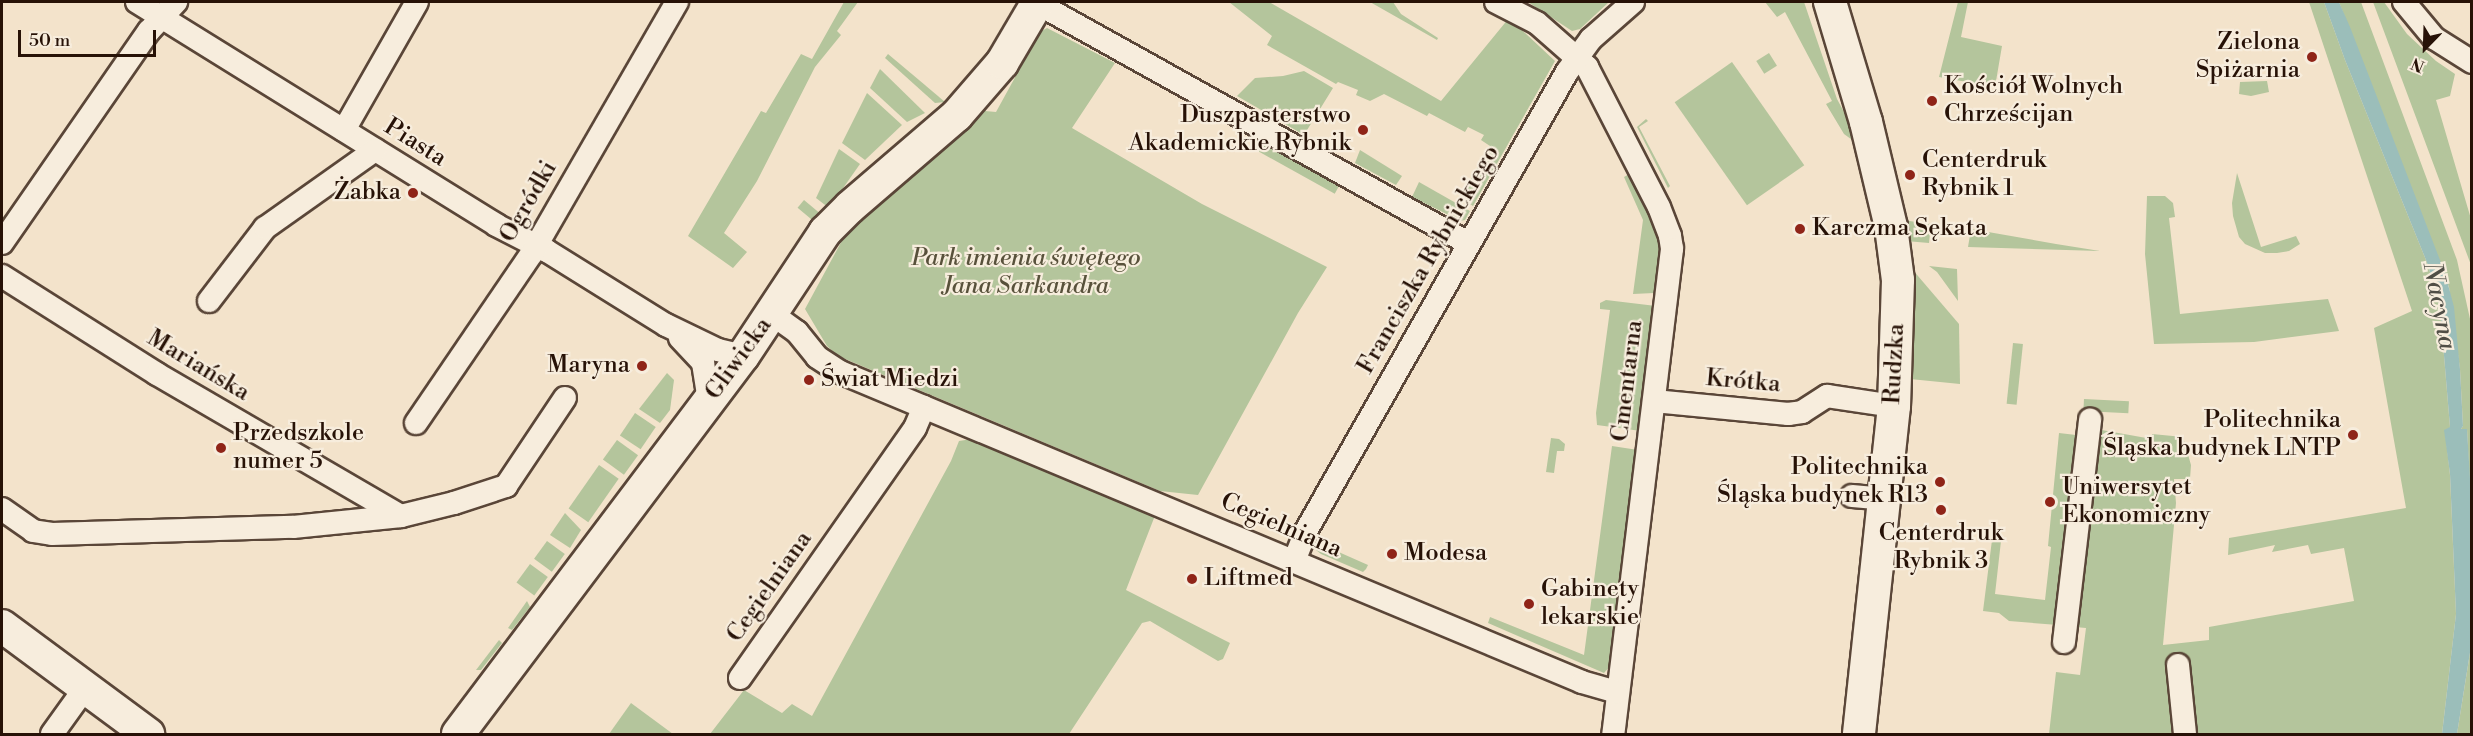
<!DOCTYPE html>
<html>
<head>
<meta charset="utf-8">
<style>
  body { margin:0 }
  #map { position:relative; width:2473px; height:736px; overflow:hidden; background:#f3e3cb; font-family:"Libre Bodoni",serif }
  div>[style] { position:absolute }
  .green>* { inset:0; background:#b4c59c; transform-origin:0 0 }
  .water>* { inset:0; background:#9bbeba }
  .roads { filter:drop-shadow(2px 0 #5a4638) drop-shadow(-2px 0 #5a4638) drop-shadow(0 2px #5a4638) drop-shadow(0 -2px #5a4638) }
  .street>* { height:22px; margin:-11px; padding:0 11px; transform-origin:11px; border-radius:11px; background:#f7eddd }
  .secondary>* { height:32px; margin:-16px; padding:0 16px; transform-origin:16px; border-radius:16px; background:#f7eddd }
  .dots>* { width:16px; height:16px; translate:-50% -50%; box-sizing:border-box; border:3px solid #f7eddd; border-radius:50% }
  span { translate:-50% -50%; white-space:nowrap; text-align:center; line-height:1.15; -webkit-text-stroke:4.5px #f7eddd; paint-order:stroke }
  .poi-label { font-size:24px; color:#271207 }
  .right { translate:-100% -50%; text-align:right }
  .left { translate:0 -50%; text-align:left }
  .street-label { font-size:24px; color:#271207 }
  .park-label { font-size:24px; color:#58513b; font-style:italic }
  .water-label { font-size:26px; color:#504e46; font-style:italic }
  .frame { position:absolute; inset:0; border:3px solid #271207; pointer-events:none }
  .north { position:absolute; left:2395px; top:18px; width:60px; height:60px; -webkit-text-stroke:4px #f7eddd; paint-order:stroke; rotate:203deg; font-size:16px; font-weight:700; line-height:24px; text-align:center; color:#271207 }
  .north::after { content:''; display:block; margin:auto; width:21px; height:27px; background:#271207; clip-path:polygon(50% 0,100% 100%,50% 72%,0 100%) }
  .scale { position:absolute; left:18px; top:30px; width:138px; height:27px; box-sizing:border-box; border:3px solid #271207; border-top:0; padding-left:8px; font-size:18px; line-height:21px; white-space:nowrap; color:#271207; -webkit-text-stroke:4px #f7eddd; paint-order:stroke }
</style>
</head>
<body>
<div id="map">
  <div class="green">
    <div style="clip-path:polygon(844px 2px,858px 2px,837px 31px,841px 35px,815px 67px,757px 181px,724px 233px,747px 252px,733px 268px,688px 236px,761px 111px,766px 113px,801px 54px,812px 59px)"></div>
    <div style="clip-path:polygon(1229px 2px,1269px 2px,1441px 101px,1509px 18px,1555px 61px,1473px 206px,1460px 198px,1490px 146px,1481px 140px,1484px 135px,1468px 127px,1465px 132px,1429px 113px,1427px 116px,1384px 94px,1370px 101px,1356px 95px,1358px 90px,1338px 82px,1336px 84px,1267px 45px,1272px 36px)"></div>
    <div style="clip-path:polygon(1370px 2px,1393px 2px,1401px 14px,1438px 38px,1437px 40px)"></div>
    <div style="clip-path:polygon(1528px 2px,1609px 2px,1580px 29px,1572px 31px)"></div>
    <div style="clip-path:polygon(1765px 2px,1804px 2px,1837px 99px,1851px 125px,1855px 142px,1844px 134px,1826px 104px,1832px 101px,1785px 12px,1777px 17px)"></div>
    <div style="clip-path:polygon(1958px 2px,1968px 2px,1961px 37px,2002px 46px,1995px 87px,1939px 77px)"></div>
    <div style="clip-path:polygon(2309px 2px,2324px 2px,2345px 60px,2428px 265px,2440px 308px,2450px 427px,2449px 430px,2445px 430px,2450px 475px,2456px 614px,2442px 734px,2049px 734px,2056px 672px,2080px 675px,2086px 628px,2075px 627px,2096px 429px,2152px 439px,2152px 434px,2183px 437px,2191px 465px,2190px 479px,2174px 479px,2176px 503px,2163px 645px,2209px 640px,2209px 627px,2354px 601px,2344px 548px,2311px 554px,2308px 545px,2272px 552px,2275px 545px,2228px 555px,2229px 538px,2406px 508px,2374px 328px,2412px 311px)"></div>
    <div style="clip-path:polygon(2339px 2px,2361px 2px,2457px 260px,2472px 328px,2471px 511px,2467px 429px,2461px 429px,2463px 426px,2460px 369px,2449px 287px)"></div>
    <div style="clip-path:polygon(2373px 2px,2384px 2px,2407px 34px,2436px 61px,2455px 74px,2450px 96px,2436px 100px,2471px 219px,2471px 265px)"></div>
    <div style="clip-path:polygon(1047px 28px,1115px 63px,1072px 128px,1202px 204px,1327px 267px,1298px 313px,1198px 495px,1160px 491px,838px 356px,827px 346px,805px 309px,845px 235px,985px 111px,996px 112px,1040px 32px)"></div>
    <div style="left:1769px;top:53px;width:15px;height:15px;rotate:58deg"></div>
    <div style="clip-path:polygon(888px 54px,919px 80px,945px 102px,935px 103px,885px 58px)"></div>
    <div style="left:1732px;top:62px;width:126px;height:70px;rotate:55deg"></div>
    <div style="clip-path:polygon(880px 69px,925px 113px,907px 122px,870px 88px)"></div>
    <div style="clip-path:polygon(1304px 71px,1333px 88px,1304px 135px,1237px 96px,1255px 78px,1283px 76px)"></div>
    <div style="clip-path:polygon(2267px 81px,2269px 92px,2251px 96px,2239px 94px,2240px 82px)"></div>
    <div style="clip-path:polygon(867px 93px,902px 125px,865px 160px,842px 143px)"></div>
    <div style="clip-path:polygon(1646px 119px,1648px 121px,1639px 127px,1670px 186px,1668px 188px,1637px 127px)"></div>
    <div style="left:1257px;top:138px;width:95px;height:11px;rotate:29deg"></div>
    <div style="clip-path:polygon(839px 149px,860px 164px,829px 208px,816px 198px)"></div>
    <div style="clip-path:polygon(1360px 150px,1402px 176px,1396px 185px,1355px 163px)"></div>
    <div style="clip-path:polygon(1631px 173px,1659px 229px,1663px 245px,1659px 288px,1654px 293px,1633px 294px,1643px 220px,1624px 177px)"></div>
    <div style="clip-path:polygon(2237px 173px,2261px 247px,2296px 236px,2300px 244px,2289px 251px,2277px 253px,2265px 253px,2245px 244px,2239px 237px,2233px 216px,2232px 203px)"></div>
    <div style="clip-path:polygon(1419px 182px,1470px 211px,1465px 220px,1461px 221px,1412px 197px)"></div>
    <div style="clip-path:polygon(2147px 196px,2165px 196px,2173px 203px,2175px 217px,2169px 218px,2180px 314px,2328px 299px,2339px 331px,2254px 342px,2154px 344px,2145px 254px)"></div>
    <div style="left:804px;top:200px;width:23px;height:10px;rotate:40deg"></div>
    <div style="clip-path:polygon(1902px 220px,1931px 224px,1929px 243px,1906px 241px)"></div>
    <div style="clip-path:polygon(1971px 229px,2056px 244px,2100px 251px,1968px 247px)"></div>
    <div style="clip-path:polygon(1929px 266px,1957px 269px,1958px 301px,1937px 272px)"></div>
    <div style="clip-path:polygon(1912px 269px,1959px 324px,1960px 384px,1910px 379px)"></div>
    <div style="clip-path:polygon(1606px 300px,1656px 306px,1641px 431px,1597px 425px,1596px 413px,1610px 310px,1600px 309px,1600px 303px)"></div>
    <div style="left:2013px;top:343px;width:10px;height:61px;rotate:6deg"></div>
    <div style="clip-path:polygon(667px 373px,674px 380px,670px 410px,660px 423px,639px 409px)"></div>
    <div style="left:2084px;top:399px;width:45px;height:12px;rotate:3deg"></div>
    <div style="left:635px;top:413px;width:25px;height:27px;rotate:34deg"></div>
    <div style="clip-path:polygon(2059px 433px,2076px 435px,2058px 625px,2009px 621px,1999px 613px,1983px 611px,1992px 540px,2001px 541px,1995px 594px,2045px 600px,2051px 547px,2048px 546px)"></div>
    <div style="clip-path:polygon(978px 438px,1156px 513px,1126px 590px,1230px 643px,1223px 659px,1218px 661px,1150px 621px,1142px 623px,1069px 734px,710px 734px,744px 690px,782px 713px,792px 704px,812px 716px,951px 461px,959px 441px)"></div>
    <div style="clip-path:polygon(1551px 438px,1559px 439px,1565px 444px,1564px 451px,1557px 451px,1554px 473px,1546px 472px)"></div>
    <div style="left:617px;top:440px;width:26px;height:24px;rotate:36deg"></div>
    <div style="clip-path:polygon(1612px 446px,1638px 450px,1611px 665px,1604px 673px,1488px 623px,1490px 617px,1584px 655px)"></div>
    <div style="left:599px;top:465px;width:24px;height:53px;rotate:35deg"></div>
    <div style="clip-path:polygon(565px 513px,581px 530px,570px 548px,550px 535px)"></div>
    <div style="left:547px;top:541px;width:22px;height:22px;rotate:36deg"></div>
    <div style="clip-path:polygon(1316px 542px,1368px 565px,1366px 569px,1363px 572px,1321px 554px,1316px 550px)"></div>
    <div style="left:530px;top:564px;width:22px;height:23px;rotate:36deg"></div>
    <div style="clip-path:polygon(527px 601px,530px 607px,512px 630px,508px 628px)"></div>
    <div style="clip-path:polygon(1484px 627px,1599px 675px,1482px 631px)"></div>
    <div style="clip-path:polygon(499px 640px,502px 643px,481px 670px,476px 670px)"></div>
    <div style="clip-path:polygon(2471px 640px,2471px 734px,2457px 734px,2469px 659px)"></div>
    <div style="clip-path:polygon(631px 703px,673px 734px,609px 734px)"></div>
  </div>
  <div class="water">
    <div style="clip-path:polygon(2324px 2px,2339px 2px,2350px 27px,2445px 273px,2454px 307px,2460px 369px,2463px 426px,2461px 429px,2467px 429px,2472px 511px,2472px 640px,2457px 734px,2442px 734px,2456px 614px,2450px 474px,2444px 430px,2450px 427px,2440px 308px,2428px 265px,2345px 60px)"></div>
  </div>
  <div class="roads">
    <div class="street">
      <div style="left:137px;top:2px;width:423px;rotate:31.8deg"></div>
      <div style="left:496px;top:225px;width:57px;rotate:27deg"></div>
      <div style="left:547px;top:251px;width:140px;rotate:31.9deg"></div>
      <div style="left:666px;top:325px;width:58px;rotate:25.7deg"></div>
      <div style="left:718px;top:350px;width:26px;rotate:13deg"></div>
      <div style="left:1035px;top:2px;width:496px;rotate:29.1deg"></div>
      <div style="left:1496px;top:2px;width:46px;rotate:27.1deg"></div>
      <div style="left:1537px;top:23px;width:67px;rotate:41.3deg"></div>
      <div style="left:1587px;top:67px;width:157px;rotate:62.8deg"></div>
      <div style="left:1659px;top:207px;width:31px;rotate:69deg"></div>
      <div style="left:1670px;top:236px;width:13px;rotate:81deg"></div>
      <div style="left:1672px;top:249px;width:489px;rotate:96.9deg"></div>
      <div style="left:2404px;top:2px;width:47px;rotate:50.2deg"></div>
      <div style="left:2434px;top:38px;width:45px;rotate:32.3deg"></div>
      <div style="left:344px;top:130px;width:147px;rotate:-60.3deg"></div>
      <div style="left:2px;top:243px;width:258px;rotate:-55.3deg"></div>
      <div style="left:149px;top:31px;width:40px;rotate:-47deg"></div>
      <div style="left:2px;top:276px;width:183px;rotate:32.3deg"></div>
      <div style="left:157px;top:374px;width:282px;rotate:30.2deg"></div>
      <div style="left:209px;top:301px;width:92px;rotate:-52.5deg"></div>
      <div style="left:265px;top:228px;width:135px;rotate:-35.3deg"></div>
      <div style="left:772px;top:314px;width:31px;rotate:36deg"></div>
      <div style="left:797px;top:332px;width:32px;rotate:51deg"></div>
      <div style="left:817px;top:357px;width:27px;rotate:33deg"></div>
      <div style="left:840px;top:372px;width:804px;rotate:22.67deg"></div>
      <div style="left:1582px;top:682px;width:36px;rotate:16deg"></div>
      <div style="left:680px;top:338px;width:34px;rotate:47deg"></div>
      <div style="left:703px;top:363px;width:37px;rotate:81deg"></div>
      <div style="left:1654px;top:401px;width:135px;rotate:5.5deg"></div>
      <div style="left:1788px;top:414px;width:14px;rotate:-8deg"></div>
      <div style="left:1802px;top:412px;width:30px;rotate:-33deg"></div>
      <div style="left:1827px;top:396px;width:68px;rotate:8.5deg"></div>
      <div style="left:416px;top:423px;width:206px;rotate:-55.7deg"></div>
      <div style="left:532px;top:253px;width:290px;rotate:-60deg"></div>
      <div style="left:1852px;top:496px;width:33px;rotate:5deg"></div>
      <div style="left:2px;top:509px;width:38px;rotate:35deg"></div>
      <div style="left:33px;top:531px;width:19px;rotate:9deg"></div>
      <div style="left:52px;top:534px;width:241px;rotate:-1.7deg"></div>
      <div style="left:293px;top:527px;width:109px;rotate:-5.8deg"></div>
      <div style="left:401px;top:516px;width:55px;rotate:-13.8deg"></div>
      <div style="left:454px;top:503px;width:55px;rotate:-18.1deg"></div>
      <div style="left:506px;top:486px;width:106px;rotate:-56.2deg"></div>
      <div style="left:1294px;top:561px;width:32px;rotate:-68deg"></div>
      <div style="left:1306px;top:531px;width:528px;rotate:-60.38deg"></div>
      <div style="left:1567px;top:72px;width:41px;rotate:-54deg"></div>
      <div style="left:1591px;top:39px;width:56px;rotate:-41.4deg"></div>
      <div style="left:2064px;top:642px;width:224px;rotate:-83.3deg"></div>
      <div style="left:2178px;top:665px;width:69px;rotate:84.2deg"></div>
      <div style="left:740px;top:678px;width:305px;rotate:-55deg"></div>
      <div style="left:915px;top:428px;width:23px;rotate:-67deg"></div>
      <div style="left:52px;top:734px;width:57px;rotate:-54.3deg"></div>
    </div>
    <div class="secondary">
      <div style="left:1830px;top:2px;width:125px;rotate:73.3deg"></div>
      <div style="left:1866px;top:122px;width:108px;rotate:76.6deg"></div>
      <div style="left:1891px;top:227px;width:53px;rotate:82.5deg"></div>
      <div style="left:1898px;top:280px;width:126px;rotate:91.8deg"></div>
      <div style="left:1894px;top:406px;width:330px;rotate:96.1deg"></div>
      <div style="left:2px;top:626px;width:182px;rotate:36.5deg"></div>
      <div style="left:458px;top:734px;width:473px;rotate:-53deg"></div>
      <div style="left:743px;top:356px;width:149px;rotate:-56.5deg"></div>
      <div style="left:825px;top:232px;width:35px;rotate:-45deg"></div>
      <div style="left:850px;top:207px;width:141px;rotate:-40.7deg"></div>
      <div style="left:957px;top:115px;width:69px;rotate:-49.1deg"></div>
      <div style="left:1002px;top:63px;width:71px;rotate:-59.5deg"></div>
    </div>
  </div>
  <div class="dots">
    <div style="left:2312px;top:57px;background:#8f2418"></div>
    <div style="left:1932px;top:101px;background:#8f2418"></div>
    <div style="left:1363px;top:130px;background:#8f2418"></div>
    <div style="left:1910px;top:175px;background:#8f2418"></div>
    <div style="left:413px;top:193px;background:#8f2418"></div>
    <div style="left:1800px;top:229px;background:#8f2418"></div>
    <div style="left:642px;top:366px;background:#8f2418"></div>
    <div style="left:809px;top:380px;background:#8f2418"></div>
    <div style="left:2353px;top:435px;background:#8f2418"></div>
    <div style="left:221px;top:448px;background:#8f2418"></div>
    <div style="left:1940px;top:482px;background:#8f2418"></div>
    <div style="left:2050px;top:502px;background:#8f2418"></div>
    <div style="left:1941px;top:510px;background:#8f2418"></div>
    <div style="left:1392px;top:554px;background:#8f2418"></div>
    <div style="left:1192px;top:579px;background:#8f2418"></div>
    <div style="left:1529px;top:604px;background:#8f2418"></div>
  </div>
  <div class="poi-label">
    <span class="right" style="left:2300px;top:57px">Zielona<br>Spiżarnia</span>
    <span class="left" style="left:1944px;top:101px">Kościół Wolnych<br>Chrześcijan</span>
    <span class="right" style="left:1351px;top:130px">Duszpasterstwo<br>Akademickie Rybnik</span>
    <span class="left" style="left:1922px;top:175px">Centerdruk<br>Rybnik 1</span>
    <span class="right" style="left:401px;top:193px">Żabka</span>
    <span class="left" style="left:1812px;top:229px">Karczma Sękata</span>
    <span class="right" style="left:630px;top:366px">Maryna</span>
    <span class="left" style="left:821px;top:380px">Świat Miedzi</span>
    <span class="right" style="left:2341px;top:435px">Politechnika<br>Śląska budynek LNTP</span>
    <span class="left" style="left:233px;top:448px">Przedszkole<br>numer 5</span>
    <span class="right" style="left:1928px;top:482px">Politechnika<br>Śląska budynek R13</span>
    <span class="left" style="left:2062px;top:502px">Uniwersytet<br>Ekonomiczny</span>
    <span style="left:1941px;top:548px">Centerdruk<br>Rybnik 3</span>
    <span class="left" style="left:1404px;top:554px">Modesa</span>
    <span class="left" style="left:1204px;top:579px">Liftmed</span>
    <span class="left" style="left:1541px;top:604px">Gabinety<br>lekarskie</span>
  </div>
  <div class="street-label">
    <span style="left:415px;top:143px;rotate:32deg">Piasta</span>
    <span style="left:529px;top:202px;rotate:-60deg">Ogródki</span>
    <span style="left:1429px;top:260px;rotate:-60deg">Franciszka Rybnickiego</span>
    <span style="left:739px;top:359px;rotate:-54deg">Gliwicka</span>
    <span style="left:1895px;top:364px;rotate:-87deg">Rudzka</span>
    <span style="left:198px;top:366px;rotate:31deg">Mariańska</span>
    <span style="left:1628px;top:381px;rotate:-83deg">Cmentarna</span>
    <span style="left:1743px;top:382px;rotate:5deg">Krótka</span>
    <span style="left:1281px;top:526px;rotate:23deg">Cegielniana</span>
    <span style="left:770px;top:587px;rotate:-55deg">Cegielniana</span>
  </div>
  <div class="park-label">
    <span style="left:1026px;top:273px">Park imienia świętego<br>Jana Sarkandra</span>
  </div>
  <div class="water-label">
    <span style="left:2439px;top:306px;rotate:79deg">Nacyna</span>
  </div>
  <div class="frame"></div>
  <div class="north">N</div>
  <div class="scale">50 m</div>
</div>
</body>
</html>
